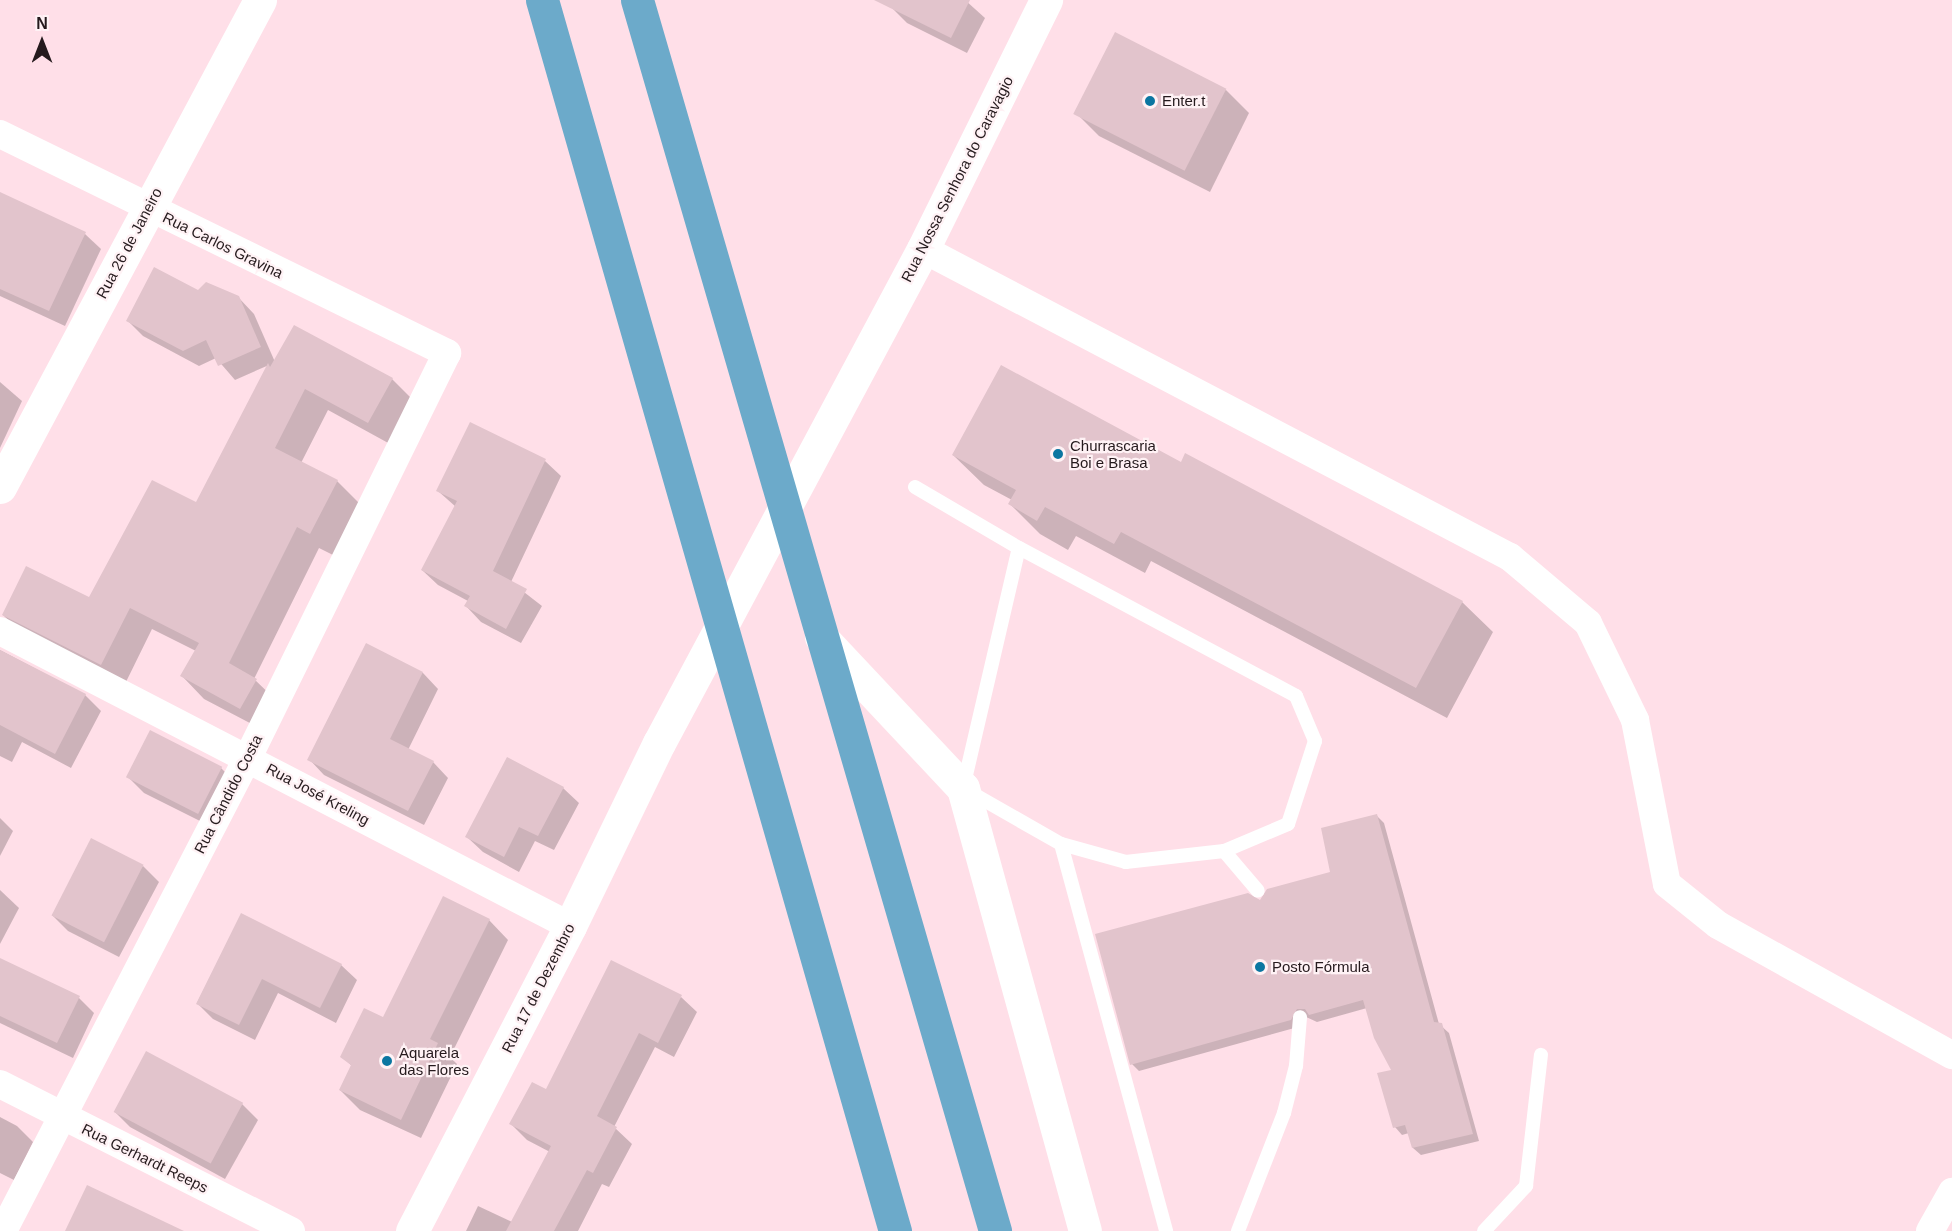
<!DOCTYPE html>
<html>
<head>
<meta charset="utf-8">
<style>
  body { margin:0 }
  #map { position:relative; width:1952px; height:1231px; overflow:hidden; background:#ffdfe8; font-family:Helvetica,sans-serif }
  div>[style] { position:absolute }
  .shadow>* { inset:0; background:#0003 }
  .building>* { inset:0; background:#e2c4cc; transform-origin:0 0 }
  .service>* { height:14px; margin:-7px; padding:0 7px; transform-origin:7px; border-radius:7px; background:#fff }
  .minor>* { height:28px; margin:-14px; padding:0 14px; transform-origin:14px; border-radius:14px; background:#fff }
  .tertiary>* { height:33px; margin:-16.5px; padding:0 16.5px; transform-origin:16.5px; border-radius:16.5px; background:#fff }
  .secondary>* { height:33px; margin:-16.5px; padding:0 16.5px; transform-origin:16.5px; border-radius:16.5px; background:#fff }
  .trunk>* { height:33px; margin:-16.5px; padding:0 16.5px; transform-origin:16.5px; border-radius:16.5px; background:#6caaca }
  .dots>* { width:16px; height:16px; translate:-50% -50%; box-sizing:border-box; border:3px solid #fff2f5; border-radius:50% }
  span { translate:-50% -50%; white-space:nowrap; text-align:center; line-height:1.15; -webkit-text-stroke:4.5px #fff2f5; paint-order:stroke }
  .poi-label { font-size:15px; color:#251a1d }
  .left { translate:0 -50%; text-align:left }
  .street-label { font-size:15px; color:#251a1d }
  .north { position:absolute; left:12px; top:12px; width:60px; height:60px; -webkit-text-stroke:4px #fff2f5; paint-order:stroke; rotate:0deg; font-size:16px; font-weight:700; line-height:24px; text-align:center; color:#251a1d }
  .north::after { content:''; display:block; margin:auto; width:21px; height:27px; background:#251a1d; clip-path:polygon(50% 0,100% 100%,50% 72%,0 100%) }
</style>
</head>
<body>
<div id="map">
  <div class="shadow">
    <div style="clip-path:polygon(895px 0,965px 0,985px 18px,967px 53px,907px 23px,892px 8px)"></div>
    <div style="clip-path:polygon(1226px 90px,1249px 113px,1210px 192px,1099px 136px,1076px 113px)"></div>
    <div style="clip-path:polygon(0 194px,85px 234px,101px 249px,65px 326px,0 296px)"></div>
    <div style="clip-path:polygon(198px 292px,238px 297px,254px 314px,275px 362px,392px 379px,414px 401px,390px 444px,328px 410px,301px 463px,337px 481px,360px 504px,333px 555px,319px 548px,254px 679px,278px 702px,263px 730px,204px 699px,182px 676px,196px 651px,152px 629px,124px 686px,26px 637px,3px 615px,90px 599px,196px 504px,269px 365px,235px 380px,216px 358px,199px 366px,143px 336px,127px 320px)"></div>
    <div style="clip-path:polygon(0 382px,22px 401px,0 448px)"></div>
    <div style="clip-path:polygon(471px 424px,545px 461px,561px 476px,511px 582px,542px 606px,521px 643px,481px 622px,466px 606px,468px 601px,438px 585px,422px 570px,456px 507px,438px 491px)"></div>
    <div style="clip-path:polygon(953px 455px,1181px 464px,1462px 602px,1493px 632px,1447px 718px,1151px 561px,1145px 573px,1076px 536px,1068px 550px,1040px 534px,1010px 504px,1012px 500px,984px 485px)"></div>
    <div style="clip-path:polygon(367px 645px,423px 673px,438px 689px,408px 750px,433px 762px,448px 778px,424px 825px,324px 775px,309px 759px)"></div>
    <div style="clip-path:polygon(0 650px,85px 695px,101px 711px,71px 768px,22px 742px,12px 762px,0 756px)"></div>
    <div style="clip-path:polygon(221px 768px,237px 784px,214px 828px,144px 793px,128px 777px)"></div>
    <div style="clip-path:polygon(563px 788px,579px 803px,554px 850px,535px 841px,519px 872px,483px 852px,467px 837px)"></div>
    <div style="clip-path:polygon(1377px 816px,1384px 823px,1439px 1024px,1449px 1033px,1479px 1141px,1421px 1155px,1413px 1148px,1409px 1133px,1402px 1135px,1395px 1127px,1394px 1071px,1367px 1008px,1317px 1022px,1304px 1016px,1298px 1027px,1139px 1071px,1132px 1064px,1261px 902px,1332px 873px)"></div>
    <div style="clip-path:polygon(0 818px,13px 831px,0 856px)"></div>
    <div style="clip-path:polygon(143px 866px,159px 882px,119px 957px,68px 931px,52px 915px)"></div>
    <div style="clip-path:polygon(0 890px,19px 908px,0 944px)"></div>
    <div style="clip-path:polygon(242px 915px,341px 965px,357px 980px,336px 1023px,278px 993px,255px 1040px,213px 1019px,197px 1003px)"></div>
    <div style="clip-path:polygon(489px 920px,508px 940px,450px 1057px,457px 1064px,421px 1138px,360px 1110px,340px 1090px,352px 1066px,342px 1057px)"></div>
    <div style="clip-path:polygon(0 960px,79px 998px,94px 1013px,73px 1058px,0 1023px)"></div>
    <div style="clip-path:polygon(681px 997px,697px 1012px,674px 1057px,655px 1047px,614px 1127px,632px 1144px,609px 1187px,602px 1184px,578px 1231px,466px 1231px,478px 1206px,512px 1222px,550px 1152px,527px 1140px,511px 1124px,547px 1091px)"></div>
    <div style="clip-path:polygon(242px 1104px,258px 1120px,225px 1179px,130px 1127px,115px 1112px)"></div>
    <div style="clip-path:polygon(0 1117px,17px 1126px,33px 1142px,14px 1180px,0 1173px)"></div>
  </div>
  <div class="building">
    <div style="clip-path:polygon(874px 0,970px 0,951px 38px)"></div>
    <div style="left:1115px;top:32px;width:125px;height:92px;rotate:27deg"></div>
    <div style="clip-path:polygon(0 192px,86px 232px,49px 311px,0 289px)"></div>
    <div style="clip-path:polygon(154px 267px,198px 290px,206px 282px,239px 296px,261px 347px,218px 366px,206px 340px,183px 351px,126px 321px)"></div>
    <div style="clip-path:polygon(294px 325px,393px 378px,368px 423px,305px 389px,275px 448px,338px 480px,310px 534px,297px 527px,229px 663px,257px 679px,240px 709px,180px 676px,199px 643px,130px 608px,101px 665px,2px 615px,26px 566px,89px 597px,152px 480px,196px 502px,268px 363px,270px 367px)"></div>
    <div style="clip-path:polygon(1001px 365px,1181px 462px,1185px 453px,1463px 601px,1416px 688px,1121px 532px,1114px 544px,1045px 507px,1037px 521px,1008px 504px,1016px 490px,952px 455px)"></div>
    <div style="clip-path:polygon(470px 422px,546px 459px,493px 571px,527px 589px,506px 629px,464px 606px,470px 596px,421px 570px,457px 501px,436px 491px)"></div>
    <div style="clip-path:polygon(366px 643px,423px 672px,390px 739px,434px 761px,408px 811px,307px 760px)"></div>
    <div style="clip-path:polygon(0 650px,86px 694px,55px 754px,0 725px)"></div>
    <div style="left:150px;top:730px;width:81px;height:53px;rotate:27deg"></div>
    <div style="clip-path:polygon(507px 757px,564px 787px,538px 836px,519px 827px,504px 857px,465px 837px)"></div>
    <div style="clip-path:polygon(1377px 814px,1434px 1022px,1442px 1023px,1473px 1134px,1412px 1148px,1405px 1125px,1393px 1128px,1377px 1073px,1391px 1070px,1374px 1038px,1363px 1000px,1309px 1015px,1305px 1009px,1297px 1009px,1291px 1020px,1130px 1065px,1095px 934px,1248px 893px,1260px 900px,1267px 889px,1330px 872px,1321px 828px)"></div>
    <div style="left:91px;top:838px;width:59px;height:87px;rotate:27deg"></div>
    <div style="clip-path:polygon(443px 896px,490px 919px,430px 1039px,438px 1043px,401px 1120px,339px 1090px,351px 1065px,340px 1057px,364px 1008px,383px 1017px)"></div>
    <div style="clip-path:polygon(241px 913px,342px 964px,320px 1008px,262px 979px,239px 1025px,196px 1004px)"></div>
    <div style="clip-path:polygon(0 958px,80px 996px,57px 1043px,0 1016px)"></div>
    <div style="clip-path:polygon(611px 960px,682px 995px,658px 1043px,639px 1033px,597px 1116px,617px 1127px,593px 1173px,587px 1170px,554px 1231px,506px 1231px,551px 1146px,509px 1124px,532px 1082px,546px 1089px)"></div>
    <div style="left:146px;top:1051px;width:110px;height:69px;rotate:28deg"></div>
    <div style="clip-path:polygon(87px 1185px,184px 1231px,65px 1231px)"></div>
  </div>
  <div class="service">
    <div style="left:915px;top:487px;width:121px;rotate:30.4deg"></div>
    <div style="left:1019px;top:548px;width:314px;rotate:28.1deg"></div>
    <div style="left:1296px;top:696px;width:49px;rotate:67.1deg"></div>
    <div style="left:1315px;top:741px;width:87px;rotate:108deg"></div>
    <div style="left:1288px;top:824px;width:69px;rotate:157.1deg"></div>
    <div style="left:1224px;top:851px;width:99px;rotate:173.6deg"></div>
    <div style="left:1126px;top:862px;width:67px;rotate:-164.5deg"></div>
    <div style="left:1061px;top:844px;width:113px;rotate:-150.3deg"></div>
    <div style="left:963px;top:788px;width:246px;rotate:-76.9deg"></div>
    <div style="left:1061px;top:844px;width:401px;rotate:74.8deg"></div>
    <div style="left:1224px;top:851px;width:52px;rotate:49.6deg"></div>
    <div style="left:1238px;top:1231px;width:127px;rotate:-68.7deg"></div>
    <div style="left:1284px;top:1113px;width:49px;rotate:-75.7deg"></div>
    <div style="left:1296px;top:1066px;width:49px;rotate:-85.3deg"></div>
    <div style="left:1484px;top:1231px;width:62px;rotate:-47deg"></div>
    <div style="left:1526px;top:1186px;width:132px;rotate:-83.5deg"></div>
  </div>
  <div class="minor">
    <div style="left:0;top:134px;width:498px;rotate:26.1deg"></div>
    <div style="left:447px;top:353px;width:450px;rotate:116.2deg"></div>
    <div style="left:248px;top:757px;width:534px;rotate:117.33deg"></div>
    <div style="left:923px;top:249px;width:663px;rotate:27.69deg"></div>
    <div style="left:1510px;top:557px;width:102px;rotate:40.2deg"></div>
    <div style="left:1588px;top:623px;width:108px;rotate:64.1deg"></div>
    <div style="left:1635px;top:720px;width:167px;rotate:79deg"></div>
    <div style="left:1667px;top:884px;width:65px;rotate:38.8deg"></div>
    <div style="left:1718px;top:925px;width:268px;rotate:29.1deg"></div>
    <div style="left:0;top:631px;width:642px;rotate:27.36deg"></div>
    <div style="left:0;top:1084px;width:326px;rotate:26.8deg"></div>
    <div style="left:1930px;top:1231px;width:45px;rotate:-60.6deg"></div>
  </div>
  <div class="tertiary">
    <div style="left:0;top:487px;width:552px;rotate:-61.9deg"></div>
  </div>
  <div class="secondary">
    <div style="left:821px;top:637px;width:207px;rotate:46.8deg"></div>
    <div style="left:963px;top:788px;width:459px;rotate:74.6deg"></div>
    <div style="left:412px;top:1231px;width:343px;rotate:-62.6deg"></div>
    <div style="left:570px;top:926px;width:203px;rotate:-64.1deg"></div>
    <div style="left:659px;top:743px;width:560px;rotate:-61.88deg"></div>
    <div style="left:923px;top:249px;width:278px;rotate:-63.7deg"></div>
  </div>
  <div class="trunk">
    <div style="left:542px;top:0;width:1281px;rotate:74deg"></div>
    <div style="left:637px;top:0;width:1282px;rotate:73.78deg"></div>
  </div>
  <div class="dots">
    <div style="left:1150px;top:101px;background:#0b76a1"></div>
    <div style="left:1058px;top:454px;background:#0b76a1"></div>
    <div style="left:1260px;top:967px;background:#0b76a1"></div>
    <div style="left:387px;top:1061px;background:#0b76a1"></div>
  </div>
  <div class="poi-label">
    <span class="left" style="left:1162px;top:101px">Enter.t</span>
    <span class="left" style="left:1070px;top:454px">Churrascaria<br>Boi e Brasa</span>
    <span class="left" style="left:1272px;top:967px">Posto Fórmula</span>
    <span class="left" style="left:399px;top:1061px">Aquarela<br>das Flores</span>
  </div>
  <div class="street-label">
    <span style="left:957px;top:179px;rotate:-63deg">Rua Nossa Senhora do Caravagio</span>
    <span style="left:129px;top:243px;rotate:-62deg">Rua 26 de Janeiro</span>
    <span style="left:223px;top:245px;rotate:26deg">Rua Carlos Gravina</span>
    <span style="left:228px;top:794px;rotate:-63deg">Rua Cândido Costa</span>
    <span style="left:318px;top:794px;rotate:28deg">Rua José Kreling</span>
    <span style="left:538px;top:988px;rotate:-63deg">Rua 17 de Dezembro</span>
    <span style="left:145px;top:1158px;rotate:26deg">Rua Gerhardt Reeps</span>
  </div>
  <div class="north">N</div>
</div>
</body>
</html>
